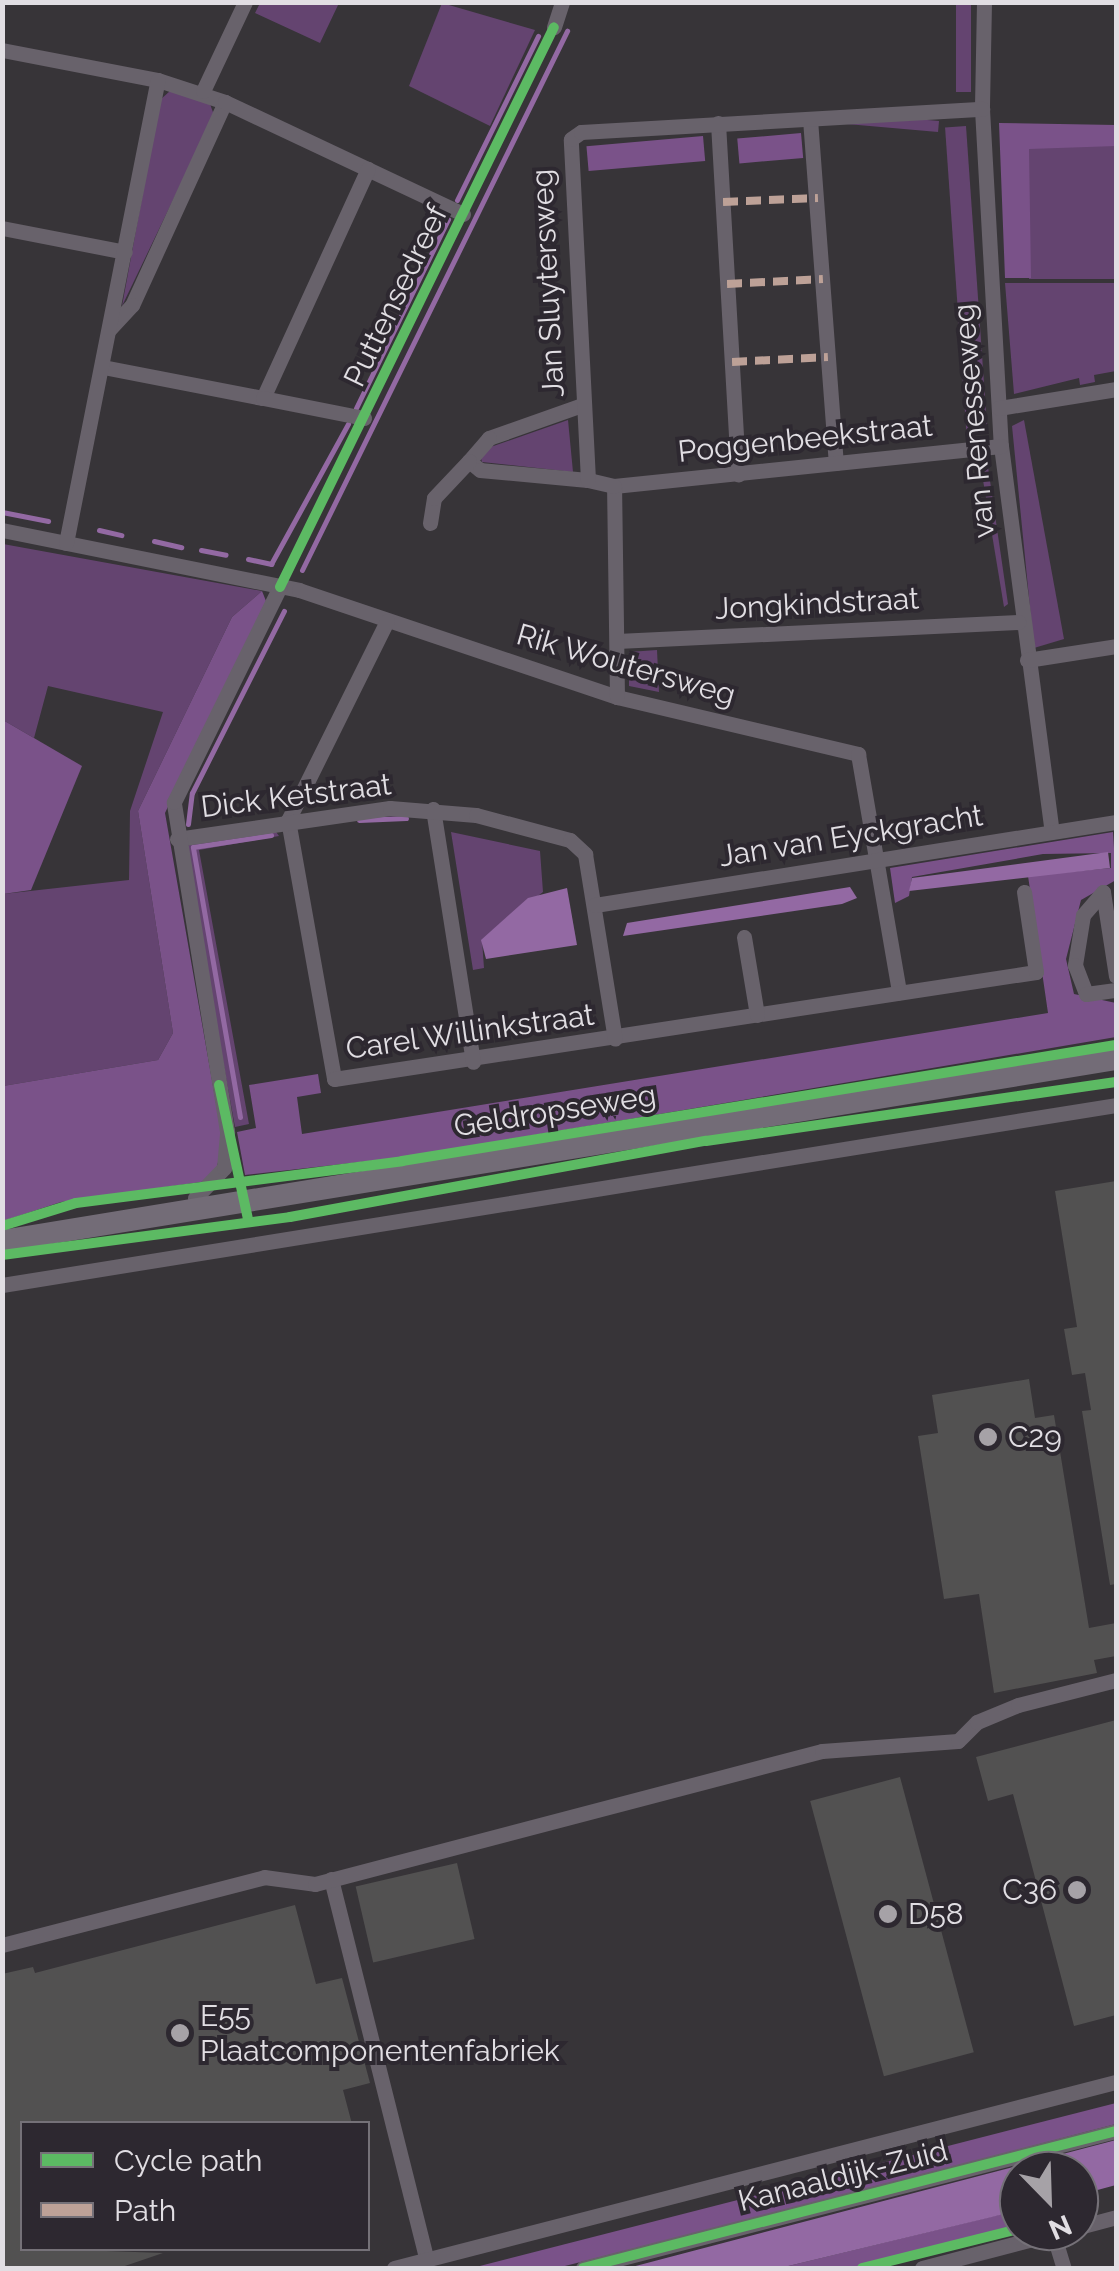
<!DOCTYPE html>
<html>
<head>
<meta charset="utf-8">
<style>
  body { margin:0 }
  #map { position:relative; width:1119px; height:2271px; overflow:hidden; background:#373438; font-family:Raleway,sans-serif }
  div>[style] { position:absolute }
  .green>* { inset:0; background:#644470; transform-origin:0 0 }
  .forest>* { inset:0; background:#7a5289; transform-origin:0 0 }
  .water>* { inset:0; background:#9369a3 }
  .stream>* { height:5px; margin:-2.5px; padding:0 2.5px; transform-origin:2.5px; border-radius:2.5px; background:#9369a3 }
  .building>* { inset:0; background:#525151; transform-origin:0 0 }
  .street>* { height:15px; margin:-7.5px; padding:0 7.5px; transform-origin:7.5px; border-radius:7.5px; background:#68626b }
  .secondary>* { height:22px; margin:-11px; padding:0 11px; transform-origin:11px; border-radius:11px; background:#736c77 }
  .quiet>* { height:8px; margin-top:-4px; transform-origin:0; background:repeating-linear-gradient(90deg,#bda197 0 15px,transparent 0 23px) }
  .cycleway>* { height:10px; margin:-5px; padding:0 5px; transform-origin:5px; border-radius:5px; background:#5cba63 }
  .dots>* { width:28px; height:28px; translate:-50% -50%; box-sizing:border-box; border:5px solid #2d2830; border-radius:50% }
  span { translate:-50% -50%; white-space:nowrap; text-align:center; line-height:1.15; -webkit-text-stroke:8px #2d2830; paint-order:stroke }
  .street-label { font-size:30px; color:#e1dee3 }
  .poi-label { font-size:30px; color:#e1dee3 }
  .left { translate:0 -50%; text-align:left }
  .right { translate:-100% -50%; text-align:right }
  .frame { position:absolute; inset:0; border:5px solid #e1dee3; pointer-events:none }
  .legend { position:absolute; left:20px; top:2121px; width:350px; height:130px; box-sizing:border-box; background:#2d2830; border:2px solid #757178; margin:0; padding:12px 18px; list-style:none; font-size:30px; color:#e1dee3 }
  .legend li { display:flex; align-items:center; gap:20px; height:50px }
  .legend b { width:50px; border:2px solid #757178 }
  .north { position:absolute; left:999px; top:2151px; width:100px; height:100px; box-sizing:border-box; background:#2d2830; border:2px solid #757178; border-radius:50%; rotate:157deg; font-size:28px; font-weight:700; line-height:40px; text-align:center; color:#e1dee3 }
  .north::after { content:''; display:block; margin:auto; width:35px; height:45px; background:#a6a2a7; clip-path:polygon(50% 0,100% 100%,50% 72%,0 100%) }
</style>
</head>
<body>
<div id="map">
  <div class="green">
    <div style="clip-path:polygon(260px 3px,260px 2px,339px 3px,320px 43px,255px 13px)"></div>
    <div style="clip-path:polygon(442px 3px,535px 30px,490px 126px,409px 86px)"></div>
    <div style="left:956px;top:3px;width:15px;height:89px"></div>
    <div style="clip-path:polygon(170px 91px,210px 104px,214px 115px,122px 306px,160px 100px)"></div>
    <div style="left:939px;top:121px;width:11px;height:106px;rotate:95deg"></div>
    <div style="left:966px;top:126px;width:306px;height:21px;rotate:86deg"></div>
    <div style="left:1116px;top:146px;width:133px;height:87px;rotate:90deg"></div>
    <div style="clip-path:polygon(1005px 283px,1116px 283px,1116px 371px,1094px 375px,1095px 382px,1080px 385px,1079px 378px,1014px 394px)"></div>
    <div style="clip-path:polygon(568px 420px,573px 472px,482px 462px,479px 451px)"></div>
    <div style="clip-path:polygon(1024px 420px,1064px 639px,1034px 648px,1012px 426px)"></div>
    <div style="clip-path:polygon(988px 467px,1008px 604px,1004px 607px,982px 474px)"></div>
    <div style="clip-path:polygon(3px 544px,262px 591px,232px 617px,138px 811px,173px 1033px,158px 1060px,3px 1086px,3px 894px,129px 880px,130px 811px,163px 712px,48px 686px,34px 738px,3px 720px)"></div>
    <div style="clip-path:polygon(657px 650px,659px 692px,629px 686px,629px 652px)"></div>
    <div style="clip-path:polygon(274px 829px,279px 836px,199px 850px,249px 1124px,235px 1127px,185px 852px,190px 843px)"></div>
    <div style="clip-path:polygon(451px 832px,540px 851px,543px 892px,482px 940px,484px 968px,473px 970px)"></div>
  </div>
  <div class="forest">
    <div style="clip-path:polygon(999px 123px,1116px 125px,1116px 146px,1029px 149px,1031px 278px,1005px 278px)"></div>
    <div style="left:801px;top:133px;width:25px;height:64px;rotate:85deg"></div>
    <div style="left:703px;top:136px;width:25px;height:117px;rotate:85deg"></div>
    <div style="clip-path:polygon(262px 591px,266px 601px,165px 813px,223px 1143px,216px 1170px,208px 1181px,61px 1202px,3px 1221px,3px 1086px,158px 1060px,173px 1033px,138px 811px,232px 617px)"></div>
    <div style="clip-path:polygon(3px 720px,82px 766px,31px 890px,3px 894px)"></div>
    <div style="clip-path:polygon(1113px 832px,1116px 880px,1081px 900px,1066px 959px,1074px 994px,1116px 1003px,1116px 1037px,405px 1157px,245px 1175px,237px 1132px,256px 1128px,249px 1085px,318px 1074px,321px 1093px,297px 1097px,302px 1134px,1048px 1013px,1028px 876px,1111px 868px,1111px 853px,1043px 854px,912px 877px,909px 896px,895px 903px,890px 868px)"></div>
    <div style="clip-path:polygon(1116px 2103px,1116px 2124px,795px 2208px,557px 2268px,472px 2268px)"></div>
    <div style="clip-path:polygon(1019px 2210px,1019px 2231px,878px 2268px,780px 2268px)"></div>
  </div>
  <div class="water">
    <div style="clip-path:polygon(1108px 852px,1110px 868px,909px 891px,912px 878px)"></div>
    <div style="clip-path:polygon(850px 887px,857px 898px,842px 904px,623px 936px,627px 923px)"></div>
    <div style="clip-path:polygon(567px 888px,577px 945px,486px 959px,481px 940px,528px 898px)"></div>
    <div style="clip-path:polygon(1116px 2140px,1116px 2185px,1079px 2195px,1079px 2171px,1019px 2171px,1019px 2210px,992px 2217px,780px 2268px,628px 2268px)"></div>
  </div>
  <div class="stream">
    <div style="left:457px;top:200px;width:183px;rotate:-63.7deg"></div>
    <div style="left:356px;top:408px;width:210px;rotate:-64deg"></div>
    <div style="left:2px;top:512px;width:47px;rotate:11.1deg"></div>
    <div style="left:99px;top:530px;width:23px;rotate:13deg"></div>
    <div style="left:154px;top:541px;width:28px;rotate:13deg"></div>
    <div style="left:201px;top:550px;width:25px;rotate:11deg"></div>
    <div style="left:248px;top:559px;width:24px;rotate:12deg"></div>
    <div style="left:271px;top:564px;width:160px;rotate:-61.2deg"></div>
    <div style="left:302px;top:570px;width:601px;rotate:-63.82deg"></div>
    <div style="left:359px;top:820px;width:47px;rotate:-2.4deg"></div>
    <div style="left:188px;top:824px;width:31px;rotate:-83deg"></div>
    <div style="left:192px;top:793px;width:204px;rotate:-63.2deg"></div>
    <div style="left:240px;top:1117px;width:274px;rotate:-99.9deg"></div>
    <div style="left:193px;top:847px;width:79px;rotate:-8.7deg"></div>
  </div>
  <div class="building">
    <div style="clip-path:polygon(1116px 1181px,1116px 1584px,1110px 1585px,1082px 1411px,1091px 1410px,1085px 1373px,1072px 1375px,1064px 1329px,1077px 1327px,1055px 1191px)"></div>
    <div style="clip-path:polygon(1029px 1379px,1035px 1418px,1054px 1415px,1089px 1628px,1116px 1623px,1116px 1656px,1094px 1660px,1097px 1673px,994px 1693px,979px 1594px,944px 1599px,918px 1436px,938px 1433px,932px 1395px)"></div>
    <div style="clip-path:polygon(1116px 1720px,1116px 2015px,1074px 2026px,1013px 1794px,988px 1801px,976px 1757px)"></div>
    <div style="left:900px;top:1777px;width:285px;height:93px;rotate:75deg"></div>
    <div style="left:457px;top:1863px;width:78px;height:104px;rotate:77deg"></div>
    <div style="clip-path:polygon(295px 1905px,316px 1984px,342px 1978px,370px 2083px,343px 2090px,352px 2124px,22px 2124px,22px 2248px,163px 2253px,119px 2268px,2px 2268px,2px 1974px,33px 1967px,35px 1973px)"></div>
  </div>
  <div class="street">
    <div style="left:984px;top:2px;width:107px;rotate:91.1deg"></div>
    <div style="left:982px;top:109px;width:338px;rotate:86.8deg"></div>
    <div style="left:1001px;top:446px;width:389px;rotate:82.5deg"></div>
    <div style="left:554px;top:27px;width:26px;rotate:-72deg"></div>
    <div style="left:2px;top:50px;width:159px;rotate:10.9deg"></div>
    <div style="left:158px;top:80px;width:71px;rotate:18.2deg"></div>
    <div style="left:225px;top:102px;width:223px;rotate:114.6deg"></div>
    <div style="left:132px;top:305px;width:34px;rotate:133deg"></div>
    <div style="left:203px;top:91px;width:98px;rotate:-64.7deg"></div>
    <div style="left:225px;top:102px;width:263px;rotate:25.2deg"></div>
    <div style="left:810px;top:119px;width:345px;rotate:85.7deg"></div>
    <div style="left:718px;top:123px;width:352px;rotate:86.7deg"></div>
    <div style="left:2px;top:228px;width:125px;rotate:11deg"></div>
    <div style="left:103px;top:367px;width:163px;rotate:11deg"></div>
    <div style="left:263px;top:398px;width:252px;rotate:-65.4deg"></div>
    <div style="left:263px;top:398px;width:103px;rotate:11.2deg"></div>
    <div style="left:582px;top:405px;width:99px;rotate:160.5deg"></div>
    <div style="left:489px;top:438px;width:30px;rotate:131deg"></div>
    <div style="left:469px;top:461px;width:14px;rotate:39deg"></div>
    <div style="left:480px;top:470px;width:108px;rotate:5.3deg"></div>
    <div style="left:999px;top:408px;width:119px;rotate:-9.2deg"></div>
    <div style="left:614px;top:486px;width:389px;rotate:-5.9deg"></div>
    <div style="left:430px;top:523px;width:25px;rotate:-81deg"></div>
    <div style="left:434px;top:498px;width:51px;rotate:-46.6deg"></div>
    <div style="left:2px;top:530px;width:303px;rotate:11.4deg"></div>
    <div style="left:299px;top:590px;width:336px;rotate:18.6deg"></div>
    <div style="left:617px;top:697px;width:248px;rotate:13.3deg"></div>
    <div style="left:858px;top:754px;width:242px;rotate:80.2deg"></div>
    <div style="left:66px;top:543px;width:472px;rotate:-78.8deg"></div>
    <div style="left:387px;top:621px;width:222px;rotate:116.4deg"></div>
    <div style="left:288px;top:820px;width:263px;rotate:79.9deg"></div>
    <div style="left:334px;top:1079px;width:710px;rotate:-8.67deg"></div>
    <div style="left:1036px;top:972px;width:81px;rotate:-98.5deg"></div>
    <div style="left:617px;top:641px;width:402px;rotate:-2.7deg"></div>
    <div style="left:1027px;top:660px;width:90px;rotate:-8.9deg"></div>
    <div style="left:617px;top:697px;width:211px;rotate:-90.8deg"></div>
    <div style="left:614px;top:486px;width:27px;rotate:-167deg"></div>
    <div style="left:588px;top:480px;width:341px;rotate:-92.9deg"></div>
    <div style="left:571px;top:139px;width:12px;rotate:-35deg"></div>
    <div style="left:581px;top:132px;width:402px;rotate:-3.3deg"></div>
    <div style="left:433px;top:809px;width:256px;rotate:81deg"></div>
    <div style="left:177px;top:839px;width:215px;rotate:-8.3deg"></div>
    <div style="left:390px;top:808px;width:86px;rotate:4.7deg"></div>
    <div style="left:476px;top:815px;width:97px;rotate:14.9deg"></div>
    <div style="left:570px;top:840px;width:21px;rotate:43deg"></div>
    <div style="left:585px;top:854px;width:187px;rotate:80.8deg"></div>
    <div style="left:595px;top:905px;width:528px;rotate:-9.05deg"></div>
    <div style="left:744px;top:937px;width:79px;rotate:80.5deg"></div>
    <div style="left:1116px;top:976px;width:85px;rotate:-98.8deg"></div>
    <div style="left:1103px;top:892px;width:30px;rotate:131deg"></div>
    <div style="left:1083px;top:915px;width:51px;rotate:99.1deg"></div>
    <div style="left:1075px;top:965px;width:31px;rotate:69deg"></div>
    <div style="left:1086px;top:994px;width:30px;rotate:-8deg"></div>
    <div style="left:195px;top:1198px;width:42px;rotate:-46deg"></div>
    <div style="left:224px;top:1168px;width:37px;rotate:-85deg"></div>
    <div style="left:227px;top:1131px;width:333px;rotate:-99.2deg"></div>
    <div style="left:174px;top:802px;width:240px;rotate:-63.8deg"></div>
    <div style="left:2px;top:1285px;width:1128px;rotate:-9.18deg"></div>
    <div style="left:331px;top:1879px;width:393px;rotate:75.9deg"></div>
    <div style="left:2px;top:1945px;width:271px;rotate:-14.5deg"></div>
    <div style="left:264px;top:1877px;width:51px;rotate:7.8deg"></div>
    <div style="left:315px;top:1884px;width:524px;rotate:-14.7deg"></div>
    <div style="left:822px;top:1751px;width:136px;rotate:-4.2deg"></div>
    <div style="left:958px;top:1741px;width:27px;rotate:-45deg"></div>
    <div style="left:977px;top:1722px;width:44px;rotate:-22.5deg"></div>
    <div style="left:1018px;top:1705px;width:101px;rotate:-14.3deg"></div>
    <div style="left:1079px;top:2227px;width:38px;rotate:-15deg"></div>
    <div style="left:1053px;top:2233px;width:37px;rotate:73deg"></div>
    <div style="left:394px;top:2268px;width:746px;rotate:-14.45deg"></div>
    <div style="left:583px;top:2268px;width:550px;rotate:-14.42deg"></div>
    <div style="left:922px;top:2268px;width:146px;rotate:-14.7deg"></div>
  </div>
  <div class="secondary">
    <div style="left:2px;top:1241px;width:1129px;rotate:-9.28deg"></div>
  </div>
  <div class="quiet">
    <div style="left:723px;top:202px;width:95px;rotate:-2.4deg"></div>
    <div style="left:727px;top:284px;width:96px;rotate:-3deg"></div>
    <div style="left:732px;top:362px;width:96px;rotate:-3deg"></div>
  </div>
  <div class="cycleway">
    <div style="left:280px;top:587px;width:623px;rotate:-63.93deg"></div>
    <div style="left:219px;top:1085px;width:137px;rotate:77.8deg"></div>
    <div style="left:2px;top:1226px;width:77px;rotate:-17.3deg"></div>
    <div style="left:76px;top:1203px;width:329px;rotate:-7.3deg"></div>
    <div style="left:402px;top:1161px;width:723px;rotate:-9.23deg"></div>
    <div style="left:2px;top:1255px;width:290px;rotate:-7.5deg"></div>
    <div style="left:290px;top:1217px;width:423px;rotate:-10.4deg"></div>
    <div style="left:706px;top:1141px;width:414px;rotate:-8.2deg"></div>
    <div style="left:583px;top:2268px;width:550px;rotate:-14.42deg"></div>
    <div style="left:862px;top:2268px;width:162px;rotate:-14deg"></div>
  </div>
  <div class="dots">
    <div style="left:988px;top:1437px;background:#a6a2a7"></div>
    <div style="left:1077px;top:1890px;background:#a6a2a7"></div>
    <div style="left:888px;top:1914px;background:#a6a2a7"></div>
    <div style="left:180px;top:2033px;background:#a6a2a7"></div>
  </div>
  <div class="street-label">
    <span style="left:548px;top:283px;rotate:-93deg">Jan Sluytersweg</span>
    <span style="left:396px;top:296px;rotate:-64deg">Puttensedreef</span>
    <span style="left:974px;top:421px;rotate:-95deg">van Renesseweg</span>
    <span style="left:805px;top:439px;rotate:-6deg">Poggenbeekstraat</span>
    <span style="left:817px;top:604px;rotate:-3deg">Jongkindstraat</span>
    <span style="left:626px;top:665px;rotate:16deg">Rik Woutersweg</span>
    <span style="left:296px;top:796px;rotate:-7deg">Dick Ketstraat</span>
    <span style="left:851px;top:836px;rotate:-9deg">Jan van Eyckgracht</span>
    <span style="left:470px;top:1032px;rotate:-8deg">Carel Willinkstraat</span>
    <span style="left:555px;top:1111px;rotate:-9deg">Geldropseweg</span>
    <span style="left:843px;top:2176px;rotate:-14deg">Kanaaldijk-Zuid</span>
  </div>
  <div class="poi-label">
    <span class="left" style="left:1008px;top:1437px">C29</span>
    <span class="right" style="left:1057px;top:1890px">C36</span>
    <span class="left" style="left:908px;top:1914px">D58</span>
    <span class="left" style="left:200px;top:2033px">E55<br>Plaatcomponentenfabriek</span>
  </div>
  <div class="frame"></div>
  <ul class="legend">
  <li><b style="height:12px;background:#5cba63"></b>Cycle path</li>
  <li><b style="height:12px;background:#bda197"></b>Path</li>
  </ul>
  <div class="north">N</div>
</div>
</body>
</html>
